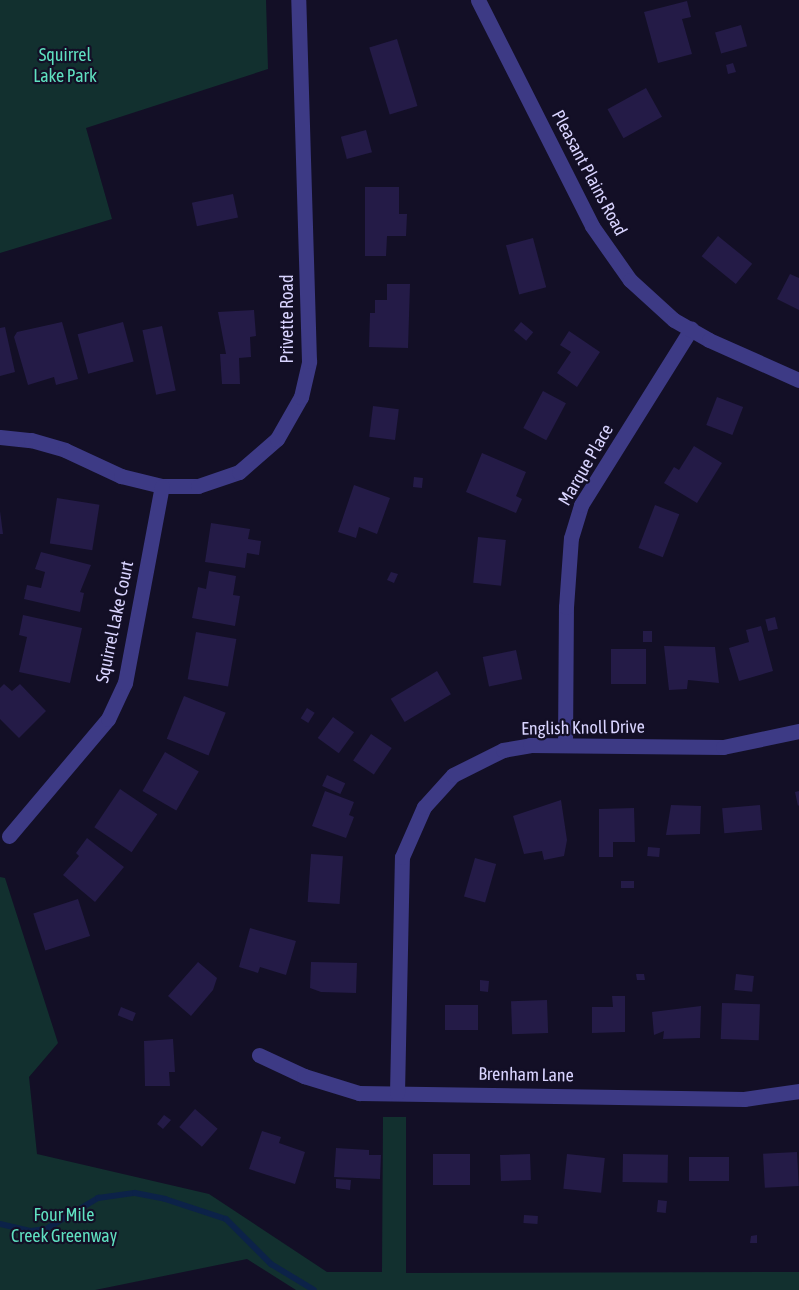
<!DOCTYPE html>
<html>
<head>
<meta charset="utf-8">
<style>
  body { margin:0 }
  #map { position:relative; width:799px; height:1290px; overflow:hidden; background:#130f26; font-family:"Asap Condensed",sans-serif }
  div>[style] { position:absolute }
  .green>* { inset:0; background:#12302f }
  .stream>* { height:6px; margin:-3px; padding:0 3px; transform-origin:3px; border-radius:3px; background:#0c2248 }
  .building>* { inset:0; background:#241b47; transform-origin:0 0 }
  .minor>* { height:15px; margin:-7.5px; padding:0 7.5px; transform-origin:7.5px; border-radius:7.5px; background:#3d3a85 }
  .tertiary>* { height:15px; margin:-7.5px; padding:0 7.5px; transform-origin:7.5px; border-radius:7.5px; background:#3d3a85 }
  span { translate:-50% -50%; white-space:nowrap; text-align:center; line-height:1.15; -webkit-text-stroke:4.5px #130f26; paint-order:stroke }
  .park-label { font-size:18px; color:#5fe0c0 }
  .street-label { font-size:18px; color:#d9d4ff }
</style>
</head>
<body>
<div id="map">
  <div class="green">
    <div style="clip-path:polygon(0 0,266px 0,268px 69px,86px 128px,112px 219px,0 253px)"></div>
    <div style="clip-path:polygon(0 877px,5px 878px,58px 1043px,29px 1077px,37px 1154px,209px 1194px,327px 1272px,382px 1272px,383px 1117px,406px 1117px,406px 1273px,799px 1272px,799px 1290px,296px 1290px,247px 1259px,95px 1290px,0 1290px)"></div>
  </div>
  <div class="stream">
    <div style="left:0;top:1224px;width:32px;rotate:13deg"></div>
    <div style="left:31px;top:1231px;width:15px;rotate:-8deg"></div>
    <div style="left:46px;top:1229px;width:61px;rotate:-30.8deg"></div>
    <div style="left:98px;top:1198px;width:37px;rotate:-8deg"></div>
    <div style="left:135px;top:1193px;width:31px;rotate:11deg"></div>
    <div style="left:165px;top:1199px;width:64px;rotate:18.2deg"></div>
    <div style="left:226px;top:1219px;width:64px;rotate:45deg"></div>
    <div style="left:271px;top:1264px;width:50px;rotate:31.2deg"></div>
  </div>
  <div class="building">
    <div style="clip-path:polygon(687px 1px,691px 17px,682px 19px,692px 54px,658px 63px,644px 12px)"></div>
    <div style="left:741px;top:25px;width:22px;height:27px;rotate:74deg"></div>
    <div style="left:397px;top:39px;width:70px;height:29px;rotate:73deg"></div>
    <div style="clip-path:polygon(733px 63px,736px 72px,728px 74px,726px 65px)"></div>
    <div style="left:646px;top:88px;width:33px;height:44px;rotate:61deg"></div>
    <div style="left:366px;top:130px;width:23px;height:26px;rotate:75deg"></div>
    <div style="clip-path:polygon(365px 187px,399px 187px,399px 214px,407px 214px,406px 236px,387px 236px,386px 256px,365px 256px)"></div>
    <div style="left:233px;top:194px;width:24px;height:42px;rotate:78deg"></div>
    <div style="left:718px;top:236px;width:44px;height:26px;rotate:39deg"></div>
    <div style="left:533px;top:238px;width:51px;height:28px;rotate:75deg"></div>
    <div style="clip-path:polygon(790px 274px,799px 278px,799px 310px,777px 299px)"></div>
    <div style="clip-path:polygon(387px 284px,410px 284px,408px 348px,369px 347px,370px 313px,375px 313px,375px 300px,387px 300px)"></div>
    <div style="clip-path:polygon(254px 310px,256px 336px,250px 337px,251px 357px,239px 358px,240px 384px,222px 384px,220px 354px,226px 354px,218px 312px)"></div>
    <div style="clip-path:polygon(62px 322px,78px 379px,56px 385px,54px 377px,28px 385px,14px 337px,17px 332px)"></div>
    <div style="left:123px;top:322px;width:41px;height:47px;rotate:75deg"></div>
    <div style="left:521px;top:322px;width:16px;height:11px;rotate:40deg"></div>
    <div style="left:162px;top:326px;width:66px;height:20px;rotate:78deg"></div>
    <div style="clip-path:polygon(5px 327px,15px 372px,0 376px,0 328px)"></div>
    <div style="clip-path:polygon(569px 331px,600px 352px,577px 387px,557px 373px,571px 352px,560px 345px)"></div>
    <div style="left:543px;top:391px;width:26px;height:42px;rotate:28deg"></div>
    <div style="left:717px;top:397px;width:28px;height:30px;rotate:21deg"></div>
    <div style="left:373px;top:406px;width:26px;height:31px;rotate:7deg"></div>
    <div style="clip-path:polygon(694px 446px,722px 463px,697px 503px,664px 483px,674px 467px,679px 470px)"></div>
    <div style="clip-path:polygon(482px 453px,526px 472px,516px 496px,522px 499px,516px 513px,466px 492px)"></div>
    <div style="left:414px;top:477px;width:9px;height:10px;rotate:6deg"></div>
    <div style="clip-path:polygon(354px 485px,390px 498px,377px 534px,359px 527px,356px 538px,338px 532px)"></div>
    <div style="left:57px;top:498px;width:43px;height:46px;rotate:9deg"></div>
    <div style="left:655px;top:505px;width:26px;height:46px;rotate:21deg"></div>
    <div style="clip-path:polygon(0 511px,3px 534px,0 534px)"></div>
    <div style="clip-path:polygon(211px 523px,250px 529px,248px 539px,261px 541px,259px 555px,247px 553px,245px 568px,205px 562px)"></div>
    <div style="left:478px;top:537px;width:28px;height:46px;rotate:6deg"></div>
    <div style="clip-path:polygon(41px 552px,91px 565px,80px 592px,84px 593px,80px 612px,24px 599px,27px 585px,41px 588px,45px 572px,35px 569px)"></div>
    <div style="clip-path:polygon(209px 571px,236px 576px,233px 595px,240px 596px,235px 626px,192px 618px,198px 587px,206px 589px)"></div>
    <div style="clip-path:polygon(391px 572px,398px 574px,394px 583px,387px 580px)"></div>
    <div style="clip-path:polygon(23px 615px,82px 628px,70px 683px,19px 672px,27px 637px,19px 635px)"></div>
    <div style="left:775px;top:617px;width:12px;height:10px;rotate:76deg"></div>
    <div style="clip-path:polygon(761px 626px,773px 671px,739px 681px,729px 648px,749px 642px,746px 630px)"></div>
    <div style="left:643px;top:631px;width:9px;height:11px"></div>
    <div style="left:196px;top:632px;width:41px;height:48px;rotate:10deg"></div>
    <div style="clip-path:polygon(664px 646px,715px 647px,719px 683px,688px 680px,687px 689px,669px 690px)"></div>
    <div style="left:611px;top:649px;width:35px;height:35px"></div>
    <div style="left:516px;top:650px;width:30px;height:34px;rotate:78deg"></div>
    <div style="left:437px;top:671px;width:27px;height:54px;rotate:59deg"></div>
    <div style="clip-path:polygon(4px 684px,12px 691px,20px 684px,46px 711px,19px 738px,0 719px,0 688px)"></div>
    <div style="left:184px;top:696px;width:45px;height:46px;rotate:22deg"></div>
    <div style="left:307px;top:708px;width:9px;height:12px;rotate:32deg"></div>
    <div style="left:333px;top:717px;width:26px;height:26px;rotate:36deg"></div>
    <div style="left:371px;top:734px;width:25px;height:32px;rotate:34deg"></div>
    <div style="left:165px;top:752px;width:39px;height:45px;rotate:30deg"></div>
    <div style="left:327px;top:775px;width:20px;height:12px;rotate:24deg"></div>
    <div style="left:120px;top:789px;width:45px;height:46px;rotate:34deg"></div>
    <div style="clip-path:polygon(325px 791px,354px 802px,349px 815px,354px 817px,346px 838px,312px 826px)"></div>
    <div style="clip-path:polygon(799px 791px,799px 805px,798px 806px,795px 792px)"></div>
    <div style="clip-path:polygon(561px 800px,567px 840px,564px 856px,544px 860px,542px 851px,524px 854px,513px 816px)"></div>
    <div style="clip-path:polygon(671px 805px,701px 806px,700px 834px,666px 835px)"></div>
    <div style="left:760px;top:805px;width:25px;height:38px;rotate:85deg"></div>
    <div style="clip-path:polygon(634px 808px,635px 842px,613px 842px,613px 857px,599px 857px,599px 809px)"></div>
    <div style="clip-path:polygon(87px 838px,124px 867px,95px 902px,63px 875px,79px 856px,76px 853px)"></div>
    <div style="left:648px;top:847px;width:12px;height:9px;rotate:5deg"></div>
    <div style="left:311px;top:854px;width:32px;height:48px;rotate:4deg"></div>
    <div style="left:475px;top:858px;width:22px;height:40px;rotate:16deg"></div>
    <div style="left:621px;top:881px;width:13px;height:7px"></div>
    <div style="left:78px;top:899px;width:39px;height:47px;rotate:72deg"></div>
    <div style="clip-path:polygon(250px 928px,296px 941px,286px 975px,260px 967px,258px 973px,239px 967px)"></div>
    <div style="clip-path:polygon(198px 962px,217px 978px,213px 990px,191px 1016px,168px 996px)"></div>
    <div style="clip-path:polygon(311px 962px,357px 963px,356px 993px,321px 992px,310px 988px)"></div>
    <div style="clip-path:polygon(636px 974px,644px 974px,645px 980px,637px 980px)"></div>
    <div style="left:736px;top:974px;width:18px;height:16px;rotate:6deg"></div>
    <div style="clip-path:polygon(480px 980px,489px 981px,488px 992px,480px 991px)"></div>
    <div style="clip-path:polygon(612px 996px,625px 996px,625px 1032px,592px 1033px,592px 1007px,613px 1007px)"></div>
    <div style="left:547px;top:1000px;width:33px;height:36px;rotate:88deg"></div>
    <div style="left:722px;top:1003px;width:38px;height:36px;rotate:2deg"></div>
    <div style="left:445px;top:1005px;width:33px;height:25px"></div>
    <div style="clip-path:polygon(701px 1006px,700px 1038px,663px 1039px,664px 1031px,654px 1035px,652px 1012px)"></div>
    <div style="left:121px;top:1007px;width:16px;height:9px;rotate:22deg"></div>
    <div style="clip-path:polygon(173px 1039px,175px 1072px,169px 1072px,170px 1086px,145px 1086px,144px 1041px)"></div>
    <div style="left:195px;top:1109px;width:30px;height:24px;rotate:41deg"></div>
    <div style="clip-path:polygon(164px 1115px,171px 1120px,163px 1129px,157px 1124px)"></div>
    <div style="clip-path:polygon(262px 1131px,281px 1137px,279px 1143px,305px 1152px,295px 1184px,249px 1169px)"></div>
    <div style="clip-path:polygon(336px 1148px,369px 1150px,369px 1155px,381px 1155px,380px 1179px,334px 1177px)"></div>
    <div style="left:797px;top:1152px;width:34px;height:34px;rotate:87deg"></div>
    <div style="left:433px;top:1154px;width:37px;height:31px"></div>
    <div style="left:530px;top:1154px;width:26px;height:30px;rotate:88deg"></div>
    <div style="left:567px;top:1154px;width:38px;height:35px;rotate:6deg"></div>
    <div style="left:623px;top:1154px;width:45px;height:28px;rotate:1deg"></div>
    <div style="left:689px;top:1157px;width:40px;height:24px"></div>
    <div style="clip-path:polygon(336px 1179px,351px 1180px,350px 1190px,336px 1188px)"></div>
    <div style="left:658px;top:1200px;width:9px;height:12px;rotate:6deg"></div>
    <div style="left:524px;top:1215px;width:14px;height:8px;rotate:4deg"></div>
    <div style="clip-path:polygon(757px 1235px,757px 1243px,750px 1243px,751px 1236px)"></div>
  </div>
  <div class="minor">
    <div style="left:0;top:437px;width:31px;rotate:6deg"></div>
    <div style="left:31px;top:440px;width:35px;rotate:16deg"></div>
    <div style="left:65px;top:450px;width:62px;rotate:24.9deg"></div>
    <div style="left:121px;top:476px;width:42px;rotate:13.7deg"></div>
    <div style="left:162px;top:486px;width:36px"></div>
    <div style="left:198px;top:486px;width:43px;rotate:-18.9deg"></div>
    <div style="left:239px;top:472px;width:50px;rotate:-41deg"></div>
    <div style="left:277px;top:439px;width:48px;rotate:-60.3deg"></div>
    <div style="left:301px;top:397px;width:37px;rotate:-77deg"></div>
    <div style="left:309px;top:361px;width:361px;rotate:-91.7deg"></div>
    <div style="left:565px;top:745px;width:138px;rotate:-89.6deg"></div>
    <div style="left:566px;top:607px;width:69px;rotate:-85.9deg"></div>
    <div style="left:571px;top:538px;width:34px;rotate:-73deg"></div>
    <div style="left:581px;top:505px;width:208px;rotate:-58deg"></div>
    <div style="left:9px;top:836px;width:153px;rotate:-49.8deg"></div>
    <div style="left:108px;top:719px;width:40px;rotate:-65deg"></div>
    <div style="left:125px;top:683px;width:200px;rotate:-79.4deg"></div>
    <div style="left:259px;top:1055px;width:50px;rotate:25deg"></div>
    <div style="left:304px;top:1076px;width:58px;rotate:17.2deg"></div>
    <div style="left:359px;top:1093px;width:385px;rotate:0.9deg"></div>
    <div style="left:744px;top:1099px;width:56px;rotate:-8.3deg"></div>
    <div style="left:397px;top:1093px;width:236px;rotate:-88.8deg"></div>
    <div style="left:402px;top:857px;width:55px;rotate:-66.3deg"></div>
    <div style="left:424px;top:807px;width:43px;rotate:-47.8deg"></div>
    <div style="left:453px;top:775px;width:56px;rotate:-26.6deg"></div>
    <div style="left:503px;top:750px;width:27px;rotate:-10deg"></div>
    <div style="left:530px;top:745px;width:193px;rotate:0.6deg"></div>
    <div style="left:723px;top:747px;width:78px;rotate:-11.9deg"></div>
  </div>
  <div class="tertiary">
    <div style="left:478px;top:0;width:253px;rotate:63.2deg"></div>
    <div style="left:592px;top:226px;width:66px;rotate:54.9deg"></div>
    <div style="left:630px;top:280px;width:59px;rotate:42.3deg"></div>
    <div style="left:674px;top:320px;width:40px;rotate:29.7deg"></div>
    <div style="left:709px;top:340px;width:98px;rotate:24deg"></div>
  </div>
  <div class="park-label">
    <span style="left:65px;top:66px">Squirrel<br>Lake Park</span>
    <span style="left:64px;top:1226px">Four Mile<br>Creek Greenway</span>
  </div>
  <div class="street-label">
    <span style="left:589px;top:173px;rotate:62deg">Pleasant Plains Road</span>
    <span style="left:287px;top:319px;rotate:-90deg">Privette Road</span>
    <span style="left:586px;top:465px;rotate:-60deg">Marque Place</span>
    <span style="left:115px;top:622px;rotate:-78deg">Squirrel Lake Court</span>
    <span style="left:583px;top:728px;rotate:-1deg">English Knoll Drive</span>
    <span style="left:526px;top:1075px;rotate:1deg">Brenham Lane</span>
  </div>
</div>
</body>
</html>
